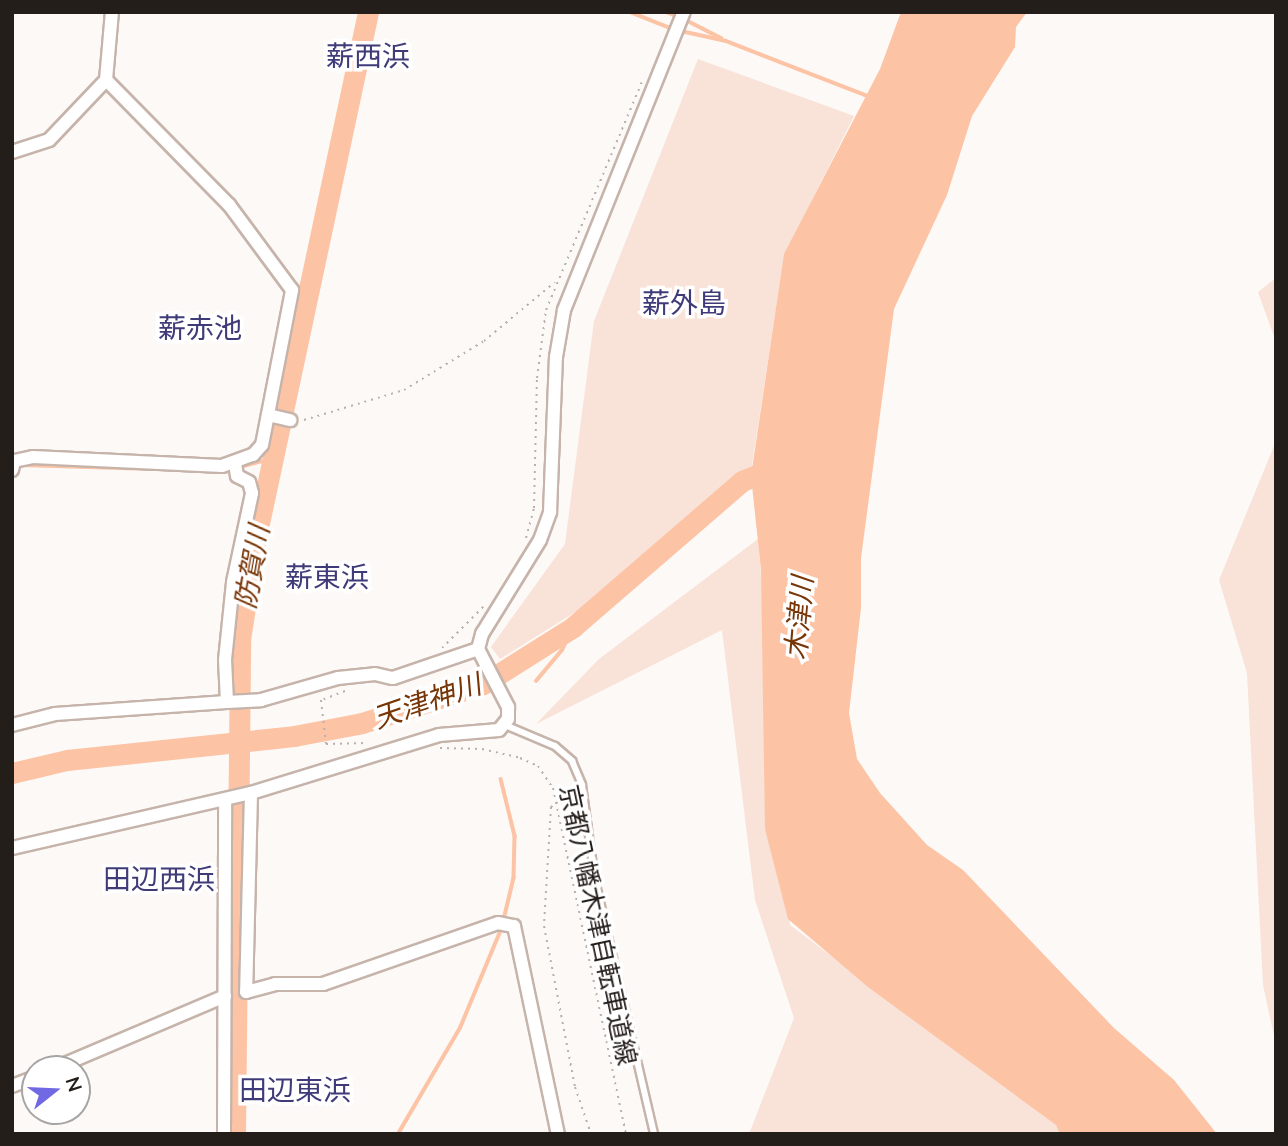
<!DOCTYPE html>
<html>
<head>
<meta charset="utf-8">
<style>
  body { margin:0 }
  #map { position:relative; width:1288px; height:1146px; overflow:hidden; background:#fdf9f7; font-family:Mulish,"Noto Sans JP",sans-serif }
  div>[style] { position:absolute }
  .green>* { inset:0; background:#f9e2d7 }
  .water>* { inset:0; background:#fcc3a5 }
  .stream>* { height:3.5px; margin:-1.75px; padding:0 1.75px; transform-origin:1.75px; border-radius:1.75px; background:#fcc3a5 }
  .river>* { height:21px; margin:-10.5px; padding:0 10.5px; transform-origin:10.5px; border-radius:10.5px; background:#fcc3a5 }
  .path>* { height:2px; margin-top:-1px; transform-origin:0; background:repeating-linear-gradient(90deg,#b6b1af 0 2px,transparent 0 7px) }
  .roads { filter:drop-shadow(2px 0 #c6b4ab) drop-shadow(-2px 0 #c6b4ab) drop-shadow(0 2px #c6b4ab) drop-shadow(0 -2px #c6b4ab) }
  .lane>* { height:6px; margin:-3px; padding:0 3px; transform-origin:3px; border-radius:3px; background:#fff }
  .street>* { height:12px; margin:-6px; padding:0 6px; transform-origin:6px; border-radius:6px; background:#fff }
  span { translate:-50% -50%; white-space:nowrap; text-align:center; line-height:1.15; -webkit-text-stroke:7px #fff; paint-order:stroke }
  .street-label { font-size:26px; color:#241e1b }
  .neighbourhood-label { font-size:28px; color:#3e3b78 }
  .water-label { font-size:28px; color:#783506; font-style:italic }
  .frame { position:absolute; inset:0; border:14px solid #241e1b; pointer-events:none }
  .north { position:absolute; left:21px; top:1055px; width:70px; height:70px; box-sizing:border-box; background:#fff; border:2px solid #a7a5a4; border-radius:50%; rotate:72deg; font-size:19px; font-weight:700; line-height:28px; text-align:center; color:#241e1b }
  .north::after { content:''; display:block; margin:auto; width:24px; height:32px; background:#7168e3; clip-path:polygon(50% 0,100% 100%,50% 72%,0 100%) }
</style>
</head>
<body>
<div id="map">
  <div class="green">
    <div style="clip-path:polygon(698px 59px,854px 116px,784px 256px,750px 478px,577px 611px,500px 659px,491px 647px,565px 544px,594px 321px)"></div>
    <div style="clip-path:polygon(1276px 278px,1276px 342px,1258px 292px)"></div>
    <div style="clip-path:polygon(1276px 441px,1276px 1045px,1263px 985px,1247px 673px,1219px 580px)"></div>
    <div style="clip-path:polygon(758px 539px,790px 925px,1056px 1125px,1060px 1134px,749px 1134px,794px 1018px,755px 900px,722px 630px,536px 724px,599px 659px)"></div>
  </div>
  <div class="water">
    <div style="clip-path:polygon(901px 12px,1027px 12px,1016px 27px,1015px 47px,972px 116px,947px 195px,894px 309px,861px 558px,861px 608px,849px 713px,857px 759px,880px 793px,927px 845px,963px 870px,1114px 1028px,1174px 1080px,1217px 1134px,1060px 1134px,1056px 1125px,868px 987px,788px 919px,765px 829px,761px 570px,751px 476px,784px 254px,880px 69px)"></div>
  </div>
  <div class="stream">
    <div style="left:630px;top:12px;width:46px;rotate:21.6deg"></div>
    <div style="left:666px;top:12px;width:12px;rotate:20deg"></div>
    <div style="left:684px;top:19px;width:42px;rotate:27.2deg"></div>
    <div style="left:681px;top:31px;width:46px;rotate:12.5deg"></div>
    <div style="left:726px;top:41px;width:152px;rotate:21.2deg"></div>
    <div style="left:21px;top:465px;width:132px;rotate:1.7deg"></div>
    <div style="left:221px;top:472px;width:55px;rotate:-14.8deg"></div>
    <div style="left:536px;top:681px;width:40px;rotate:-50deg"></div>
    <div style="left:562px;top:650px;width:25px;rotate:-64deg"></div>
    <div style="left:501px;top:779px;width:59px;rotate:76.2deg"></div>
    <div style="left:515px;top:836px;width:42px;rotate:91.4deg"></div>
    <div style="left:514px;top:878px;width:43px;rotate:103.4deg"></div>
    <div style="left:398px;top:1134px;width:123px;rotate:-59.7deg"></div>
    <div style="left:460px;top:1028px;width:109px;rotate:-67.4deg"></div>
  </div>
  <div class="river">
    <div style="left:12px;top:773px;width:57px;rotate:-13.3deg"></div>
    <div style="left:67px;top:760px;width:228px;rotate:-6deg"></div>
    <div style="left:294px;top:736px;width:69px;rotate:-10.8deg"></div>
    <div style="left:362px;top:723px;width:127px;rotate:-17.9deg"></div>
    <div style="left:483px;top:684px;width:107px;rotate:-32.3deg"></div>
    <div style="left:573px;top:627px;width:223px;rotate:-40.8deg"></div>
    <div style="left:742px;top:481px;width:37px;rotate:-22deg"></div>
    <div style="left:235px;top:1134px;width:494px;rotate:-89.4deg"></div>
    <div style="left:240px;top:640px;width:99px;rotate:-81.3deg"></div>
    <div style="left:255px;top:542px;width:542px;rotate:-77.96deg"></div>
  </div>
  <div class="path">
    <div style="left:304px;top:420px;width:104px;rotate:-16.7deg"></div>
    <div style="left:404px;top:390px;width:94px;rotate:-31.5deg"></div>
    <div style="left:484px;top:341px;width:92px;rotate:-39.7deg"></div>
    <div style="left:526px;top:538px;width:31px;rotate:-75deg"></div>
    <div style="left:534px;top:508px;width:130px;rotate:-88.7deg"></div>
    <div style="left:537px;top:378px;width:69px;rotate:-82.5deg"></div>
    <div style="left:546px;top:310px;width:247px;rotate:-67.2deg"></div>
    <div style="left:442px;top:648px;width:61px;rotate:-45deg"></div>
    <div style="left:345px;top:691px;width:26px;rotate:159deg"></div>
    <div style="left:321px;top:700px;width:44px;rotate:83.5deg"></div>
    <div style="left:326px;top:744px;width:42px;rotate:-1.4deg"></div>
    <div style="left:440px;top:748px;width:42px;rotate:1.4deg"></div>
    <div style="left:482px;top:749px;width:39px;rotate:13deg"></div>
    <div style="left:520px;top:758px;width:20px;rotate:24deg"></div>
    <div style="left:538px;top:766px;width:27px;rotate:56deg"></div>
    <div style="left:553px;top:788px;width:354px;rotate:78.1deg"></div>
    <div style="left:558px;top:802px;width:9px;rotate:144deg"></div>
    <div style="left:551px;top:807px;width:119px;rotate:93.4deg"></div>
    <div style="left:544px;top:926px;width:164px;rotate:79.1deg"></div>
    <div style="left:575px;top:1087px;width:50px;rotate:71.2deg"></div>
  </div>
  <div class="roads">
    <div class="lane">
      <div style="left:505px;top:725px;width:54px;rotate:22.8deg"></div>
      <div style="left:555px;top:746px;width:23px;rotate:41deg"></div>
      <div style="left:572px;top:761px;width:26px;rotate:67deg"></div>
      <div style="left:582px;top:785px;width:96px;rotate:82.2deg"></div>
      <div style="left:595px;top:880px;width:261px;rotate:76.9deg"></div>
    </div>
    <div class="street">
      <div style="left:12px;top:152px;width:39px;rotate:-18deg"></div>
      <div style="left:49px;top:140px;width:83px;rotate:-46.5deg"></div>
      <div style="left:106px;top:80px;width:68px;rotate:-85deg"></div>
      <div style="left:268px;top:415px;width:23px;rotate:13deg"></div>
      <div style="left:12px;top:470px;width:9px;rotate:-77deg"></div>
      <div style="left:14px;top:461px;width:19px;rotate:-12deg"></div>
      <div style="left:33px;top:457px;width:189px;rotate:2.7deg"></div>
      <div style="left:222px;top:466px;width:33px;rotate:-20deg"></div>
      <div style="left:253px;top:455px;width:13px;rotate:-48deg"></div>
      <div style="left:262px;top:445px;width:158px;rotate:-79deg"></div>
      <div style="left:292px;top:290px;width:106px;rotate:-126.5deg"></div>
      <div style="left:229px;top:205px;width:175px;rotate:-134.5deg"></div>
      <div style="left:227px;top:702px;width:34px;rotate:-3deg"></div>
      <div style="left:261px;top:700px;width:80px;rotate:-15.9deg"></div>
      <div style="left:338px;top:678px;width:37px;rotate:-6deg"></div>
      <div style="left:375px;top:674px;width:18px;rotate:13deg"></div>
      <div style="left:393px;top:678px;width:90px;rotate:-18.8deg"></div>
      <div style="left:478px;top:649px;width:16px;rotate:-75deg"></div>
      <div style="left:482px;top:634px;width:110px;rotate:-58.3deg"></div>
      <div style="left:540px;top:540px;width:30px;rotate:-70deg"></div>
      <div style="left:550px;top:512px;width:155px;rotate:-87.8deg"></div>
      <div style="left:556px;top:357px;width:48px;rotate:-80.3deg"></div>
      <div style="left:564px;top:310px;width:321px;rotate:-68.1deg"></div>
      <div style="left:12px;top:725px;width:44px;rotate:-14.3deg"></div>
      <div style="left:55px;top:714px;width:172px;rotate:-4deg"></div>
      <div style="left:227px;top:702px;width:42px;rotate:-92.7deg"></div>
      <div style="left:225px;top:660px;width:78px;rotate:-84.1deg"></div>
      <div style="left:233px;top:582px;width:91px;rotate:-77.9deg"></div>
      <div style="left:252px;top:493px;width:11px;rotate:-105deg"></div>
      <div style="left:249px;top:482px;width:13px;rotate:-153deg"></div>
      <div style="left:237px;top:476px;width:13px;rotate:-99deg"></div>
      <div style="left:251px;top:793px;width:199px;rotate:91.4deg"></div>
      <div style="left:246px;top:992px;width:30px;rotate:-15deg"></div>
      <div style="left:275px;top:984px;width:48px"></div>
      <div style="left:323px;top:984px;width:185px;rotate:-19.2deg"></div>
      <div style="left:498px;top:923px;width:16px;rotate:11deg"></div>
      <div style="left:514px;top:926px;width:213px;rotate:78.1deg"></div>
      <div style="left:12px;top:848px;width:245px;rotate:-13deg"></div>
      <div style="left:251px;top:793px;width:197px;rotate:-17.1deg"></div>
      <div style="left:439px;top:735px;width:60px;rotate:-4.8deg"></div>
      <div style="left:499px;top:730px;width:14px;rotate:-51deg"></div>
      <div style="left:508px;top:719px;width:12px;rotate:-90deg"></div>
      <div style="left:508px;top:707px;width:65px;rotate:-117.3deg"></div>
      <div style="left:53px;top:1069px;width:187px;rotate:-23deg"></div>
      <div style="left:12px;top:1086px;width:25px;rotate:-21deg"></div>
      <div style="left:224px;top:1134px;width:334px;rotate:-89.8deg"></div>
    </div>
  </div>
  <div class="street-label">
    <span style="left:598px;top:925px;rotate:78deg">京都八幡木津自転車道線</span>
  </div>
  <div class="neighbourhood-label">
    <span style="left:368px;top:56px">薪西浜</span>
    <span style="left:684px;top:303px">薪外島</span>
    <span style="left:200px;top:328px">薪赤池</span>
    <span style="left:327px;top:577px">薪東浜</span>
    <span style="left:159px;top:879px">田辺西浜</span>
    <span style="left:295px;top:1090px">田辺東浜</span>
  </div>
  <div class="water-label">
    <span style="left:252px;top:567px;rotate:-80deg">防賀川</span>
    <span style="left:799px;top:618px;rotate:-85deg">木津川</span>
    <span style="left:427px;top:701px;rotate:-19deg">天津神川</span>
  </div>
  <div class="frame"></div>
  <div class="north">N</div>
</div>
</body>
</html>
